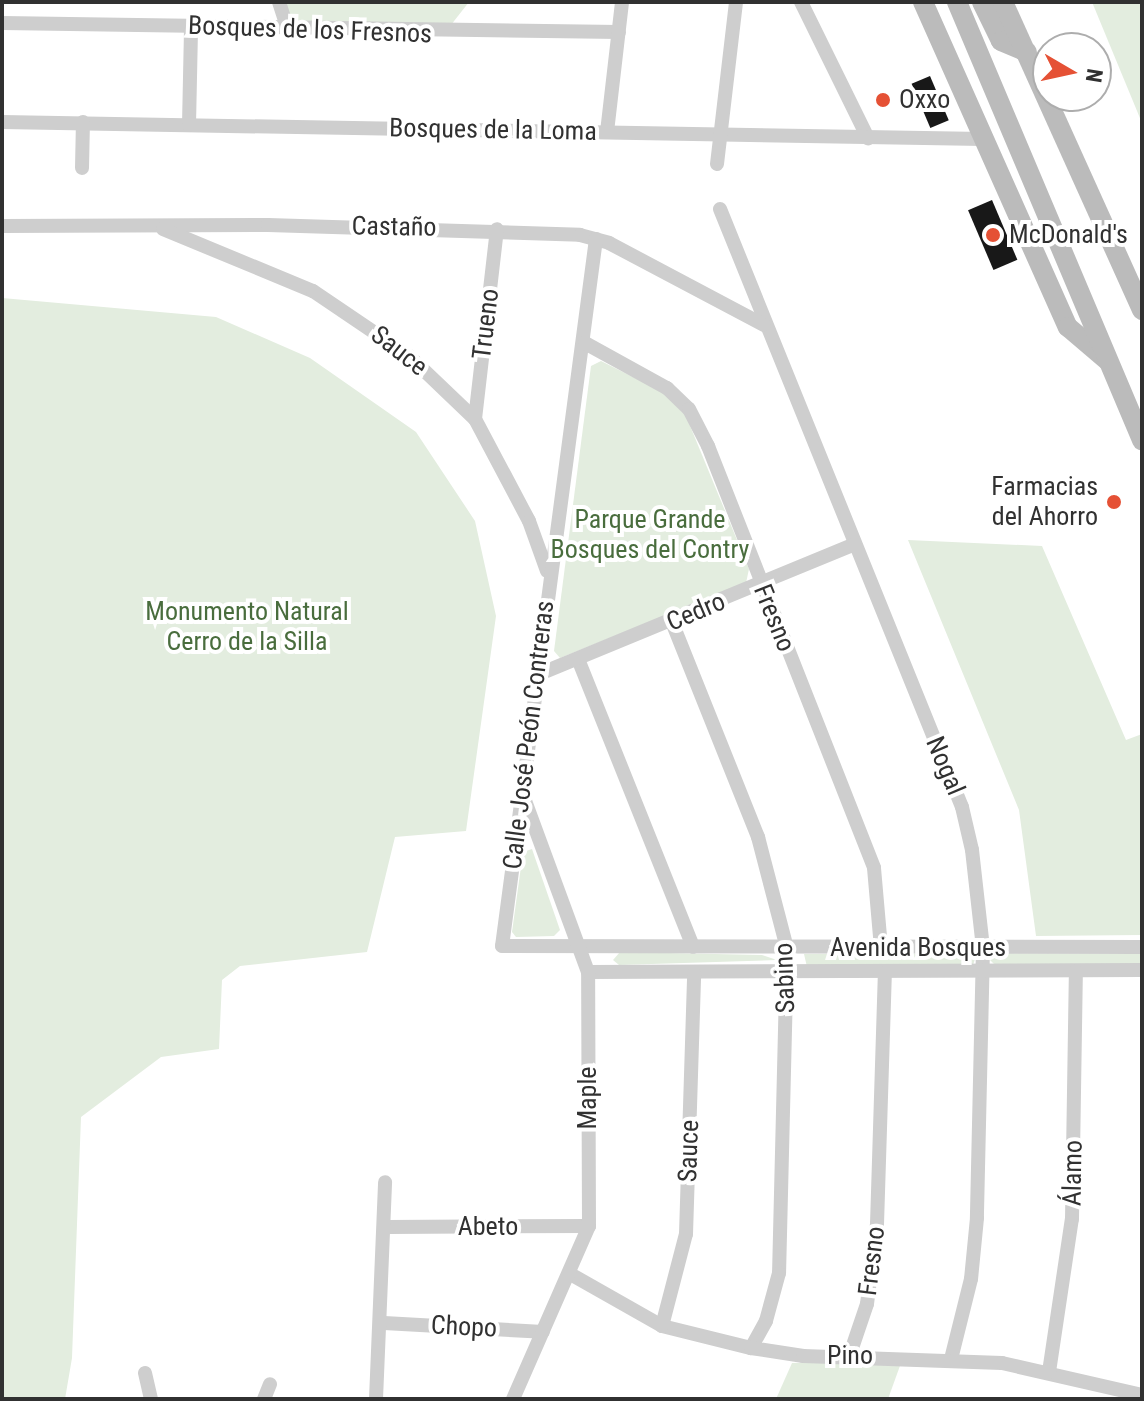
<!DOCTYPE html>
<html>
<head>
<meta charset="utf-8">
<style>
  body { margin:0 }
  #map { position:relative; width:1144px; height:1401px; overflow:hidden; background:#fff; font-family:"Roboto Condensed",sans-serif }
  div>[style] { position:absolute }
  .green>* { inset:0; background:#e3eddf }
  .building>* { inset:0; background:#181818; transform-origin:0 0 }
  .street>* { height:14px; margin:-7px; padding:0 7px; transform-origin:7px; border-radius:7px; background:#cecece }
  .secondary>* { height:20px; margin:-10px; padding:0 10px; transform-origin:10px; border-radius:10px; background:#bbb }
  .dots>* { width:22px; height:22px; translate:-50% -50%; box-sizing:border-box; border:4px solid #fff; border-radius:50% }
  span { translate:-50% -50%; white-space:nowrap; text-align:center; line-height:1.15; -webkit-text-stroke:8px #fff; paint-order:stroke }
  .street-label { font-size:26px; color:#313131 }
  .poi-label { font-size:26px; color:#313131 }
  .left { translate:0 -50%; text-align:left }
  .right { translate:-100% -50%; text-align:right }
  .park-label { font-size:26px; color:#496d3d }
  .frame { position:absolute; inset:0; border:4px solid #313131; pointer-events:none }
  .north { position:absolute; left:1032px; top:32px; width:80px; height:80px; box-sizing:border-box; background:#fff; border:2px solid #adadad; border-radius:50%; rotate:99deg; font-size:22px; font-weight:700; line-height:32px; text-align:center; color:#313131 }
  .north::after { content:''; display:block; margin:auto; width:28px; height:36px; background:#e55135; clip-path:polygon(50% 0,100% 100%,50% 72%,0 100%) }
</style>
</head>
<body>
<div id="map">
  <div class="green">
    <div style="clip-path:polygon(279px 2px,469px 2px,447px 30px,290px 28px)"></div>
    <div style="clip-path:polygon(1092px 2px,1142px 2px,1142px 123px)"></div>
    <div style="clip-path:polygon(2px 298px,216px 317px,310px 358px,416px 432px,475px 521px,496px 616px,466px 831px,395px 837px,367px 952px,240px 966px,222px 980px,219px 1049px,161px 1057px,81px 1117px,72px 1358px,65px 1399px,2px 1399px)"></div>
    <div style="clip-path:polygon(601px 361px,663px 392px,686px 416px,749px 569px,746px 583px,560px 658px,554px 651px,591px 366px)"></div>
    <div style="clip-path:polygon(908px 540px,1042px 546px,1126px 740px,1142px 734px,1142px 935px,1036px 936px,1019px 810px)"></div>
    <div style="clip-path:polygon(532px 849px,560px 930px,554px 936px,516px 937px,512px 932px,523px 852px)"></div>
    <div style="clip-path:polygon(620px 952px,762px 955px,777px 960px,619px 965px,613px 960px)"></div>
    <div style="clip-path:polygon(996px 953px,1142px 954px,1142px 965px,995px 965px,988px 958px)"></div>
    <div style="clip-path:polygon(804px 954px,970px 954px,975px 959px,973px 965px,807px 967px)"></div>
    <div style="clip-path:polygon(792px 1363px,842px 1362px,901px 1363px,888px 1399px,776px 1399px)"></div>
  </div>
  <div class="building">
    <div style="left:930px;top:76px;width:48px;height:20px;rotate:67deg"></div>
    <div style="left:992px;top:200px;width:65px;height:26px;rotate:67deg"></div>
  </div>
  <div class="street">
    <div style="left:279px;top:2px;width:28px;rotate:72deg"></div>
    <div style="left:801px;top:2px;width:152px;rotate:63.8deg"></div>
    <div style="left:2px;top:23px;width:617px;rotate:0.84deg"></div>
    <div style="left:2px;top:122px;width:981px;rotate:0.99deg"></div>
    <div style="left:189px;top:125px;width:99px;rotate:-88.8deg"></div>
    <div style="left:607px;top:132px;width:131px;rotate:-83.4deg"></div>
    <div style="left:717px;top:164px;width:163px;rotate:-83.3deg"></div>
    <div style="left:82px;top:168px;width:46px;rotate:-88.8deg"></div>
    <div style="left:720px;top:209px;width:645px;rotate:67.97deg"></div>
    <div style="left:962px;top:807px;width:44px;rotate:76.9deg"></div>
    <div style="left:972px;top:850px;width:99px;rotate:83.6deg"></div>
    <div style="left:983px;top:948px;width:270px;rotate:91.3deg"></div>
    <div style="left:977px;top:1218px;width:61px;rotate:95.6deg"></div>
    <div style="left:971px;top:1279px;width:82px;rotate:104deg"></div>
    <div style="left:2px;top:226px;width:266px;rotate:-0.2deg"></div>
    <div style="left:268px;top:225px;width:312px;rotate:1.8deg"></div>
    <div style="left:580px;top:235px;width:30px;rotate:15deg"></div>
    <div style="left:609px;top:243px;width:175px;rotate:27.9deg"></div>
    <div style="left:163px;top:229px;width:162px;rotate:22.5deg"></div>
    <div style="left:313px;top:291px;width:116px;rotate:34.1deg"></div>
    <div style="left:409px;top:356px;width:91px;rotate:43.7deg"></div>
    <div style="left:475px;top:419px;width:115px;rotate:62.1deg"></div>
    <div style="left:529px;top:521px;width:53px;rotate:70.2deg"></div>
    <div style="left:596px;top:239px;width:713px;rotate:97.57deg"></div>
    <div style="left:502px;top:946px;width:640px;rotate:0.09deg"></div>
    <div style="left:585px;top:343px;width:94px;rotate:28.8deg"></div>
    <div style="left:667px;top:388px;width:30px;rotate:44deg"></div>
    <div style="left:689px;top:409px;width:42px;rotate:62.8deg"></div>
    <div style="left:708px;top:446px;width:453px;rotate:68.5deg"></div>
    <div style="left:874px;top:868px;width:80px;rotate:85deg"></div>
    <div style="left:475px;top:419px;width:191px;rotate:-83.4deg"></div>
    <div style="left:672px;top:622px;width:232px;rotate:68.2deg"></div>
    <div style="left:758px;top:837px;width:115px;rotate:75.4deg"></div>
    <div style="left:787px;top:948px;width:325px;rotate:91.4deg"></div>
    <div style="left:779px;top:1273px;width:50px;rotate:105.2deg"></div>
    <div style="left:766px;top:1321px;width:31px;rotate:119deg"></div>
    <div style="left:578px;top:659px;width:310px;rotate:68.2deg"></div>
    <div style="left:537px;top:675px;width:342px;rotate:-22.4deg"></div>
    <div style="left:588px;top:972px;width:554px;rotate:-0.21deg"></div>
    <div style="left:388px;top:1227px;width:201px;rotate:-0.3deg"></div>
    <div style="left:572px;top:1275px;width:103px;rotate:29.5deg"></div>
    <div style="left:662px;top:1326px;width:92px;rotate:13.9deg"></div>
    <div style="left:751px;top:1348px;width:53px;rotate:8.7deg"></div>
    <div style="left:803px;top:1356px;width:199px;rotate:2deg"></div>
    <div style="left:1002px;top:1363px;width:144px;rotate:12.9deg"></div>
    <div style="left:384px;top:1323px;width:159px;rotate:3.2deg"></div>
    <div style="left:662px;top:1326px;width:95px;rotate:-75.4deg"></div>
    <div style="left:686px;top:1234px;width:260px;rotate:-88.2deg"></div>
    <div style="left:850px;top:1354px;width:53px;rotate:-71.2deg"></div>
    <div style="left:867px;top:1304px;width:81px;rotate:-82.9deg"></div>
    <div style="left:877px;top:1224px;width:251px;rotate:-88.2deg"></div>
    <div style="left:1049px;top:1372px;width:155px;rotate:-81.5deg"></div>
    <div style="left:1072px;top:1219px;width:248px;rotate:-89.1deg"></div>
    <div style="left:145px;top:1373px;width:27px;rotate:77deg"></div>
    <div style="left:264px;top:1399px;width:16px;rotate:-68deg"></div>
    <div style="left:376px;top:1399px;width:217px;rotate:-87.6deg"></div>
    <div style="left:513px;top:1399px;width:189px;rotate:-66.3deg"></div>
    <div style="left:589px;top:1226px;width:254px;rotate:-90.2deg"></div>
    <div style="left:588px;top:972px;width:191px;rotate:-110.2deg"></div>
  </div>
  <div class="secondary">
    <div style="left:923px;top:2px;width:356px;rotate:66deg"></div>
    <div style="left:1068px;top:327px;width:52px;rotate:40.4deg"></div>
    <div style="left:957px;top:2px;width:476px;rotate:67.1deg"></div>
    <div style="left:982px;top:2px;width:43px;rotate:64deg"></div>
    <div style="left:1001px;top:41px;width:28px;rotate:23deg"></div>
    <div style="left:1003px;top:2px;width:338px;rotate:65.7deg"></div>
  </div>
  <div class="dots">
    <div style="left:883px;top:100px;background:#e55135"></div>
    <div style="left:993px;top:235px;background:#e55135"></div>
    <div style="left:1114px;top:502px;background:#e55135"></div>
  </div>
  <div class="street-label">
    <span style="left:310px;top:30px;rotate:2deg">Bosques de los Fresnos</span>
    <span style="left:493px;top:130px;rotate:1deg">Bosques de la Loma</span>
    <span style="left:394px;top:227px;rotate:1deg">Castaño</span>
    <span style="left:486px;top:324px;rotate:-83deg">Trueno</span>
    <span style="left:399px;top:351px;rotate:38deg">Sauce</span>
    <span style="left:696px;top:612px;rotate:-23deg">Cedro</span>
    <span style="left:774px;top:618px;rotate:68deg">Fresno</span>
    <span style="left:529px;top:735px;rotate:-83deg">Calle José Peón Contreras</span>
    <span style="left:945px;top:766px;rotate:67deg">Nogal</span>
    <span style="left:918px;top:948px">Avenida Bosques</span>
    <span style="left:785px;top:978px;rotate:-92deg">Sabino</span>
    <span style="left:588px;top:1098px;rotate:-90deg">Maple</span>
    <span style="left:689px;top:1151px;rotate:-88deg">Sauce</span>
    <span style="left:1073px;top:1173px;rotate:-89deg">Álamo</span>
    <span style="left:488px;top:1227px">Abeto</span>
    <span style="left:872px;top:1261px;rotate:-83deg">Fresno</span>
    <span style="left:464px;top:1327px;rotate:3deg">Chopo</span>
    <span style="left:850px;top:1356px">Pino</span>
  </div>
  <div class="poi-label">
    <span class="left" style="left:899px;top:100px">Oxxo</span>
    <span class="left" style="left:1009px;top:235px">McDonald's</span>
    <span class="right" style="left:1098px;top:502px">Farmacias<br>del Ahorro</span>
  </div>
  <div class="park-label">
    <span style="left:650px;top:535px">Parque Grande<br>Bosques del Contry</span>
    <span style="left:247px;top:627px">Monumento Natural<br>Cerro de la Silla</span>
  </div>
  <div class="frame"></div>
  <div class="north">N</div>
</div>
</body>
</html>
